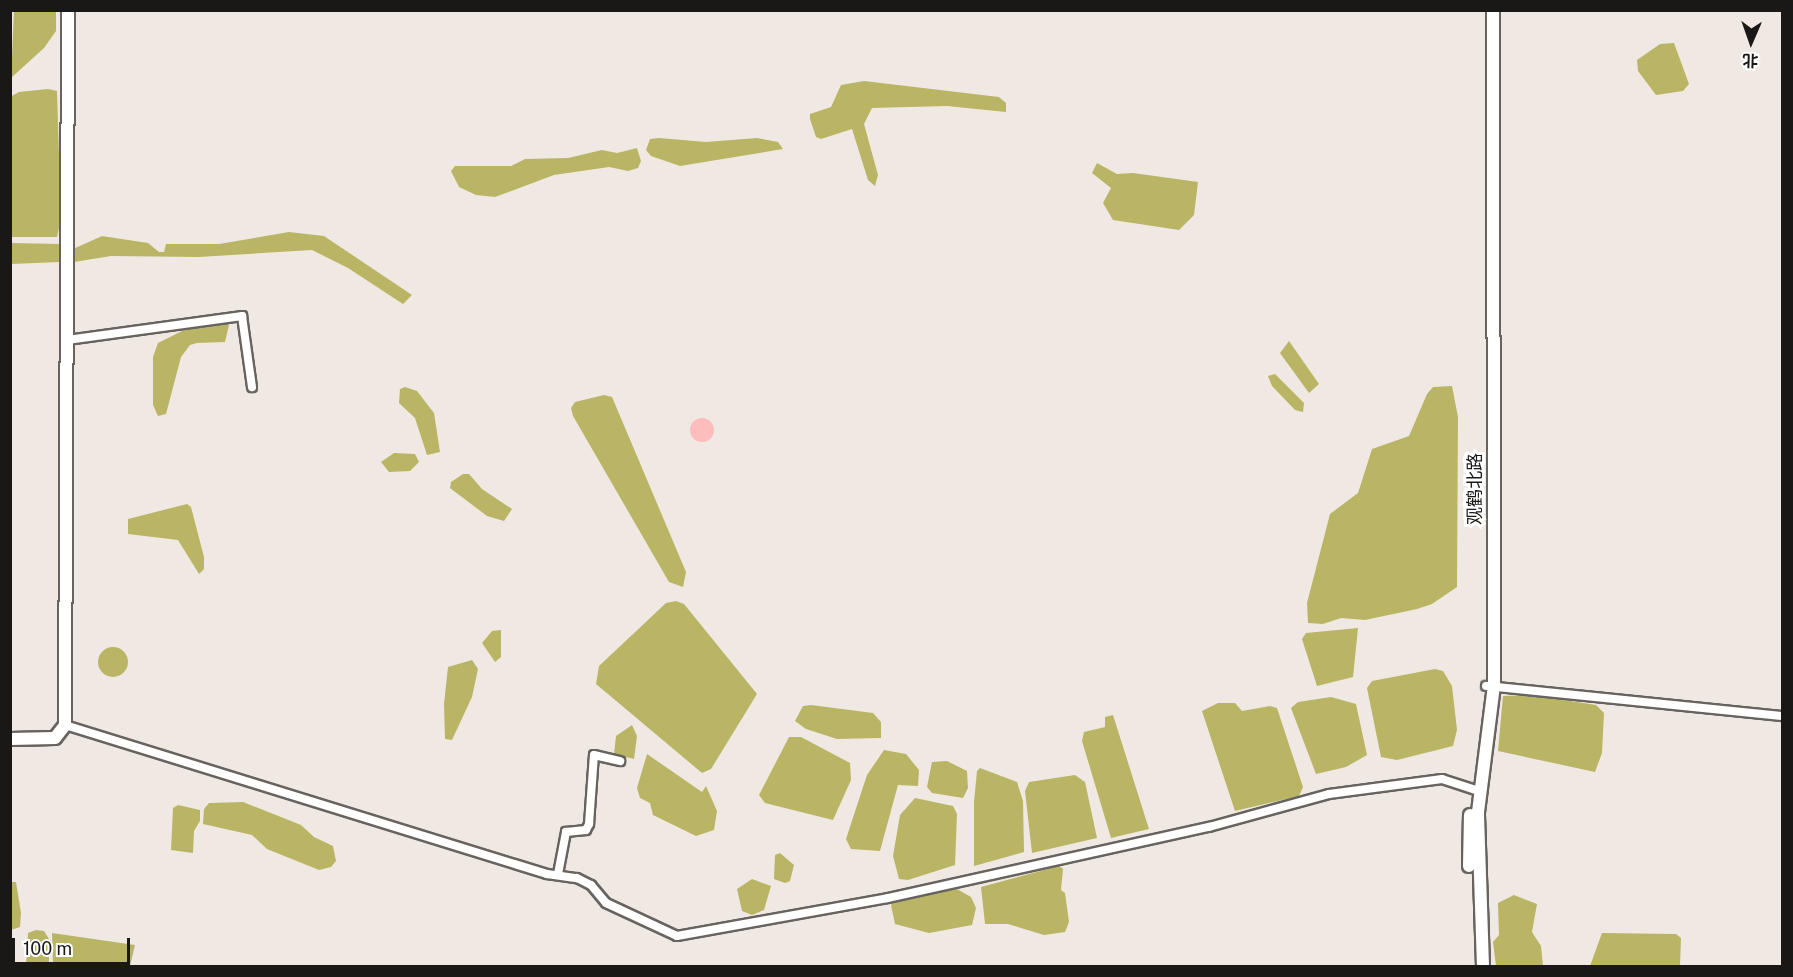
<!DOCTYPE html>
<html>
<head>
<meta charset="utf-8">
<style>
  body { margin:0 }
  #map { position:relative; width:1793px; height:977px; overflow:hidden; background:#f0e9e3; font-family:"Public Sans","Noto Sans SC",sans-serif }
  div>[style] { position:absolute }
  .green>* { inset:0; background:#fcbdbc }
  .round { border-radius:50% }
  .water>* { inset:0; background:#b9b564 }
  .roads { filter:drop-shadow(2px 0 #68635e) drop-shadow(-2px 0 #68635e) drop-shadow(0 2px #68635e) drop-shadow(0 -2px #68635e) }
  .street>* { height:8px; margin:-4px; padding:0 4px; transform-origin:4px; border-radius:4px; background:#fff }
  .secondary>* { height:12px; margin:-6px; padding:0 6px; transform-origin:6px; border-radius:6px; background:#fff }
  span { translate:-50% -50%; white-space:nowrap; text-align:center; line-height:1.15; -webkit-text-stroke:6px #fff; paint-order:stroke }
  .street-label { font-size:18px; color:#1a1816 }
  .frame { position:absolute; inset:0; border:12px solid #1a1816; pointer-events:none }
  .north { position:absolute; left:1721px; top:12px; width:60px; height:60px; -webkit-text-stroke:4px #fff; paint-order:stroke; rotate:182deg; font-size:16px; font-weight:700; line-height:24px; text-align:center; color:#1a1816 }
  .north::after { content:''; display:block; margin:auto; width:21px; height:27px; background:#1a1816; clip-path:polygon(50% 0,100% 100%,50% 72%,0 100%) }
  .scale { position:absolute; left:12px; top:938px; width:118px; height:27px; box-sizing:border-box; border:3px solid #1a1816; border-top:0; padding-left:8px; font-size:18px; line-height:21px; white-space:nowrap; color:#1a1816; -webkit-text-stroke:4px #fff; paint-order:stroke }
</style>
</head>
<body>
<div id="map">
  <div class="green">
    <div class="round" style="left:690px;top:418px;width:24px;height:24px"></div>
  </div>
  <div class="water">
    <div style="clip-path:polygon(14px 10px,56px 11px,56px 31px,44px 48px,11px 78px)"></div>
    <div style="clip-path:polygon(1674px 43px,1689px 84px,1683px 91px,1656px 95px,1638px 71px,1637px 60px,1660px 44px)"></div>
    <div style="clip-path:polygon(864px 81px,999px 97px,1006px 103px,1006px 112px,947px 106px,872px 108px,864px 124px,878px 175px,875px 186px,868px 180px,852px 129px,821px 139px,816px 137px,810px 119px,810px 114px,831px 107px,841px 85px)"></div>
    <div style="clip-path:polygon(48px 89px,57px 91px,61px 220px,57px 237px,11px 237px,10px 97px,19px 92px)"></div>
    <div style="clip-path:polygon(659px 138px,706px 142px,757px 138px,778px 142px,783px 149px,680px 166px,651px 156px,646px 150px,650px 139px)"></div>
    <div style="clip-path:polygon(637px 148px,641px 161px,638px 168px,628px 171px,609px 167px,554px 175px,495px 197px,476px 195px,459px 187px,451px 171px,455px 166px,511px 166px,525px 159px,568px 158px,602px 150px,617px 153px)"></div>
    <div style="clip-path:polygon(1097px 163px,1117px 174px,1133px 173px,1198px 182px,1194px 215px,1179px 230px,1113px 220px,1103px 203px,1111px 188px,1092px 173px)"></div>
    <div style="clip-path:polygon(289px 232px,324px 236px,412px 295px,403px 304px,348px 268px,312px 250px,199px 257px,111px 256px,74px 262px,73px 249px,102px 236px,148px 243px,159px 252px,164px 252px,166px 244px,219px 244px)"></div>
    <div style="clip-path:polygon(11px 243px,61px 244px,60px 262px,11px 264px)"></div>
    <div style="clip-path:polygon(227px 321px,229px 325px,225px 342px,197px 343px,190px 345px,181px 357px,166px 414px,158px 416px,153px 405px,153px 357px,158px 343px,192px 326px)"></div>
    <div style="clip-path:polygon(1289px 341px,1319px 384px,1309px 393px,1280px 353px)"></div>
    <div style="clip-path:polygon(1275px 374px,1304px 403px,1303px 412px,1295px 410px,1272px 386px,1268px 376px)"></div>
    <div style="clip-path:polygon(1452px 386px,1458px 417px,1457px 587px,1432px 604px,1417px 609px,1365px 620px,1341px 618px,1323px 624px,1308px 623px,1307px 603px,1330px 514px,1358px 493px,1372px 449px,1409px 436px,1427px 394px,1433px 387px)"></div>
    <div style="clip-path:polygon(405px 387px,417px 391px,434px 413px,440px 452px,427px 455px,415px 418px,399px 403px,400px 389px)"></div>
    <div style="clip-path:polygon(604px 395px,612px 397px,686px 572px,683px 587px,669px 582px,573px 416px,571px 408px,575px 402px)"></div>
    <div style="clip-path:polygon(394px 453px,415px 454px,419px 462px,410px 471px,389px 472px,381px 462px)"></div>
    <div style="clip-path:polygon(463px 474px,469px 474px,482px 489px,512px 509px,504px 521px,487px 516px,450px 488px,451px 482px)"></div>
    <div style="clip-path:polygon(187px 504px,191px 507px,204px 557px,204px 569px,199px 574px,178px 540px,128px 534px,128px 519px)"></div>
    <div style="clip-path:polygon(676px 601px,684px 604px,757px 694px,711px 769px,702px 773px,596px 684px,599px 666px,666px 603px)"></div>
    <div style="clip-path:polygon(1358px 628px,1353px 677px,1317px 686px,1302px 639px,1306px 633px)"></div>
    <div style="clip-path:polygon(501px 630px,501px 657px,495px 662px,482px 643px,492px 631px)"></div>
    <div class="round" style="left:98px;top:647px;width:30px;height:30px"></div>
    <div style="clip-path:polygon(472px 660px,478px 669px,472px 697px,452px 740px,445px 739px,444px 704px,448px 667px)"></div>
    <div style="clip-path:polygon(1435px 669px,1443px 671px,1452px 686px,1457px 730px,1453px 746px,1397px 760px,1381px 757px,1367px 688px,1372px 681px)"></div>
    <div style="clip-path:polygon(1532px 695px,1596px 705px,1604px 713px,1602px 753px,1595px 772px,1498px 751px,1503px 696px)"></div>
    <div style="clip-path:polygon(1331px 697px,1356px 704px,1367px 755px,1346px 767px,1316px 774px,1291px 708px,1298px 702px)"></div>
    <div style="clip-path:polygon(1218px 703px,1235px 703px,1242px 711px,1270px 706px,1277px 708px,1303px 787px,1299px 796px,1235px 811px,1202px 711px)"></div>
    <div style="clip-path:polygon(811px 705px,873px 713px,881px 722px,881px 738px,837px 739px,806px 729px,795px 721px,803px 706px)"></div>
    <div style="clip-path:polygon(1113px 715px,1149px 829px,1111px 838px,1082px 741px,1084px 732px,1105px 727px,1105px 717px)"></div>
    <div style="clip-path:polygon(632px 725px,637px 736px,634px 759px,614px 754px,616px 736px)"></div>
    <div style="clip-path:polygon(789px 737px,801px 737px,850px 763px,851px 780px,833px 820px,765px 803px,759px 795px)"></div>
    <div style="clip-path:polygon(884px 750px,906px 754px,919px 770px,918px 786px,898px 785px,880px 851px,851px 849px,846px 839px,867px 775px)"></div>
    <div style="clip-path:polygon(647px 754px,702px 792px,706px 786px,717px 811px,714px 830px,696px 836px,653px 815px,650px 803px,640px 798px,637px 788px)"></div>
    <div style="clip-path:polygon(947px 761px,967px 771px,968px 788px,963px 798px,932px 793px,927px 787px,932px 762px)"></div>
    <div style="clip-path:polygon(980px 768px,1017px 782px,1023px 801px,1024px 852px,974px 866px,974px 802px,977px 771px)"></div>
    <div style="clip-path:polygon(1075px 775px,1085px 782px,1097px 838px,1032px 853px,1025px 791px,1029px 782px)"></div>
    <div style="clip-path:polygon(915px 798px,953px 806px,957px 814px,955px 865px,908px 880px,899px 879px,893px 856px,900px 815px)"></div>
    <div style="clip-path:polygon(243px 802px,301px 825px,314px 837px,333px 846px,336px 861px,331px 867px,319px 870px,267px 849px,252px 835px,203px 824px,204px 809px,209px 803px)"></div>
    <div style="clip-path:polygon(178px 805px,200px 810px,200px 821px,194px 831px,193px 853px,171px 850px,173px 808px)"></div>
    <div style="clip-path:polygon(780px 853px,794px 865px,790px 881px,785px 883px,774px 879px,775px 855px)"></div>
    <div style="clip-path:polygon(1059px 866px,1063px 869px,1061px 890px,1065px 893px,1069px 922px,1065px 932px,1044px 935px,1008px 924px,985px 924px,981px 887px)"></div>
    <div style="clip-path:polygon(752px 879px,771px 886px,764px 910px,752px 915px,742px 911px,737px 889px)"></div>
    <div style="clip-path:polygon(10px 882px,16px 882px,21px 913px,20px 927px,11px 930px)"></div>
    <div style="clip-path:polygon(957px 889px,971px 897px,976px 908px,972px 925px,929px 933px,895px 924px,891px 905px,896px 900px)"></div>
    <div style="clip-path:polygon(1514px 895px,1537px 904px,1532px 932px,1541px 946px,1543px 966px,1496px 966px,1493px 942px,1499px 935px,1498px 903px)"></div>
    <div style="clip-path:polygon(36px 930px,44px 931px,49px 939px,49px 966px,26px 966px,28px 933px)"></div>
    <div style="clip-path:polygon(52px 933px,135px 945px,130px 966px,53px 966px)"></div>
    <div style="clip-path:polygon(1602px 933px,1676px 934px,1681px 938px,1680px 965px,1590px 966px)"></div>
  </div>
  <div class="roads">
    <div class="street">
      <div style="left:67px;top:340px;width:177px;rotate:-7.8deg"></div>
      <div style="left:242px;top:316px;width:72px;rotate:82deg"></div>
      <div style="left:1486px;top:686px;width:298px;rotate:5.8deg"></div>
      <div style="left:65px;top:725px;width:505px;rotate:17.18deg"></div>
      <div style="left:547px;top:874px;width:30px;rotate:8deg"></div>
      <div style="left:577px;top:878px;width:16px;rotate:27deg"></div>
      <div style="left:591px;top:885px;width:23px;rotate:50deg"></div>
      <div style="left:606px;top:903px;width:78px;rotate:24.9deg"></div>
      <div style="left:677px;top:936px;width:214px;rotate:-10.2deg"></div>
      <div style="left:888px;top:898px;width:329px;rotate:-12.5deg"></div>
      <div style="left:1209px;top:827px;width:124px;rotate:-15.4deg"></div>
      <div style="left:1329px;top:794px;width:114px;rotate:-7.6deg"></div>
      <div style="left:1442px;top:779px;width:40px;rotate:18deg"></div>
      <div style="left:558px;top:874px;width:43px;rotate:-79.2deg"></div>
      <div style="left:566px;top:832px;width:20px;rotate:-6deg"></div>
      <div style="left:586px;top:830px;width:7px;rotate:-63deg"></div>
      <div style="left:589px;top:824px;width:69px;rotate:-85.9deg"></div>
      <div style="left:594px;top:755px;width:27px;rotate:13deg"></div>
    </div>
    <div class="secondary">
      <div style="left:10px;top:739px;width:45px;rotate:-1.3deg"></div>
      <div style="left:55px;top:738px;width:16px;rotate:-52deg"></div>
      <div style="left:65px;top:725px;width:715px;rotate:-89.76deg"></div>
      <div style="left:1469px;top:866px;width:51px;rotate:-88.9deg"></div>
      <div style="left:1483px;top:966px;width:154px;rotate:-91.9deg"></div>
      <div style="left:1478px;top:812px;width:127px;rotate:-82.8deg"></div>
      <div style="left:1494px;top:686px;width:676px;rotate:-90.08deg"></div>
    </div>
  </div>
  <div class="street-label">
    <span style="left:1475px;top:489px;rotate:-90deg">观鹤北路</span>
  </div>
  <div class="frame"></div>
  <div class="north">北</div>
  <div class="scale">100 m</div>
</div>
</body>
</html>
